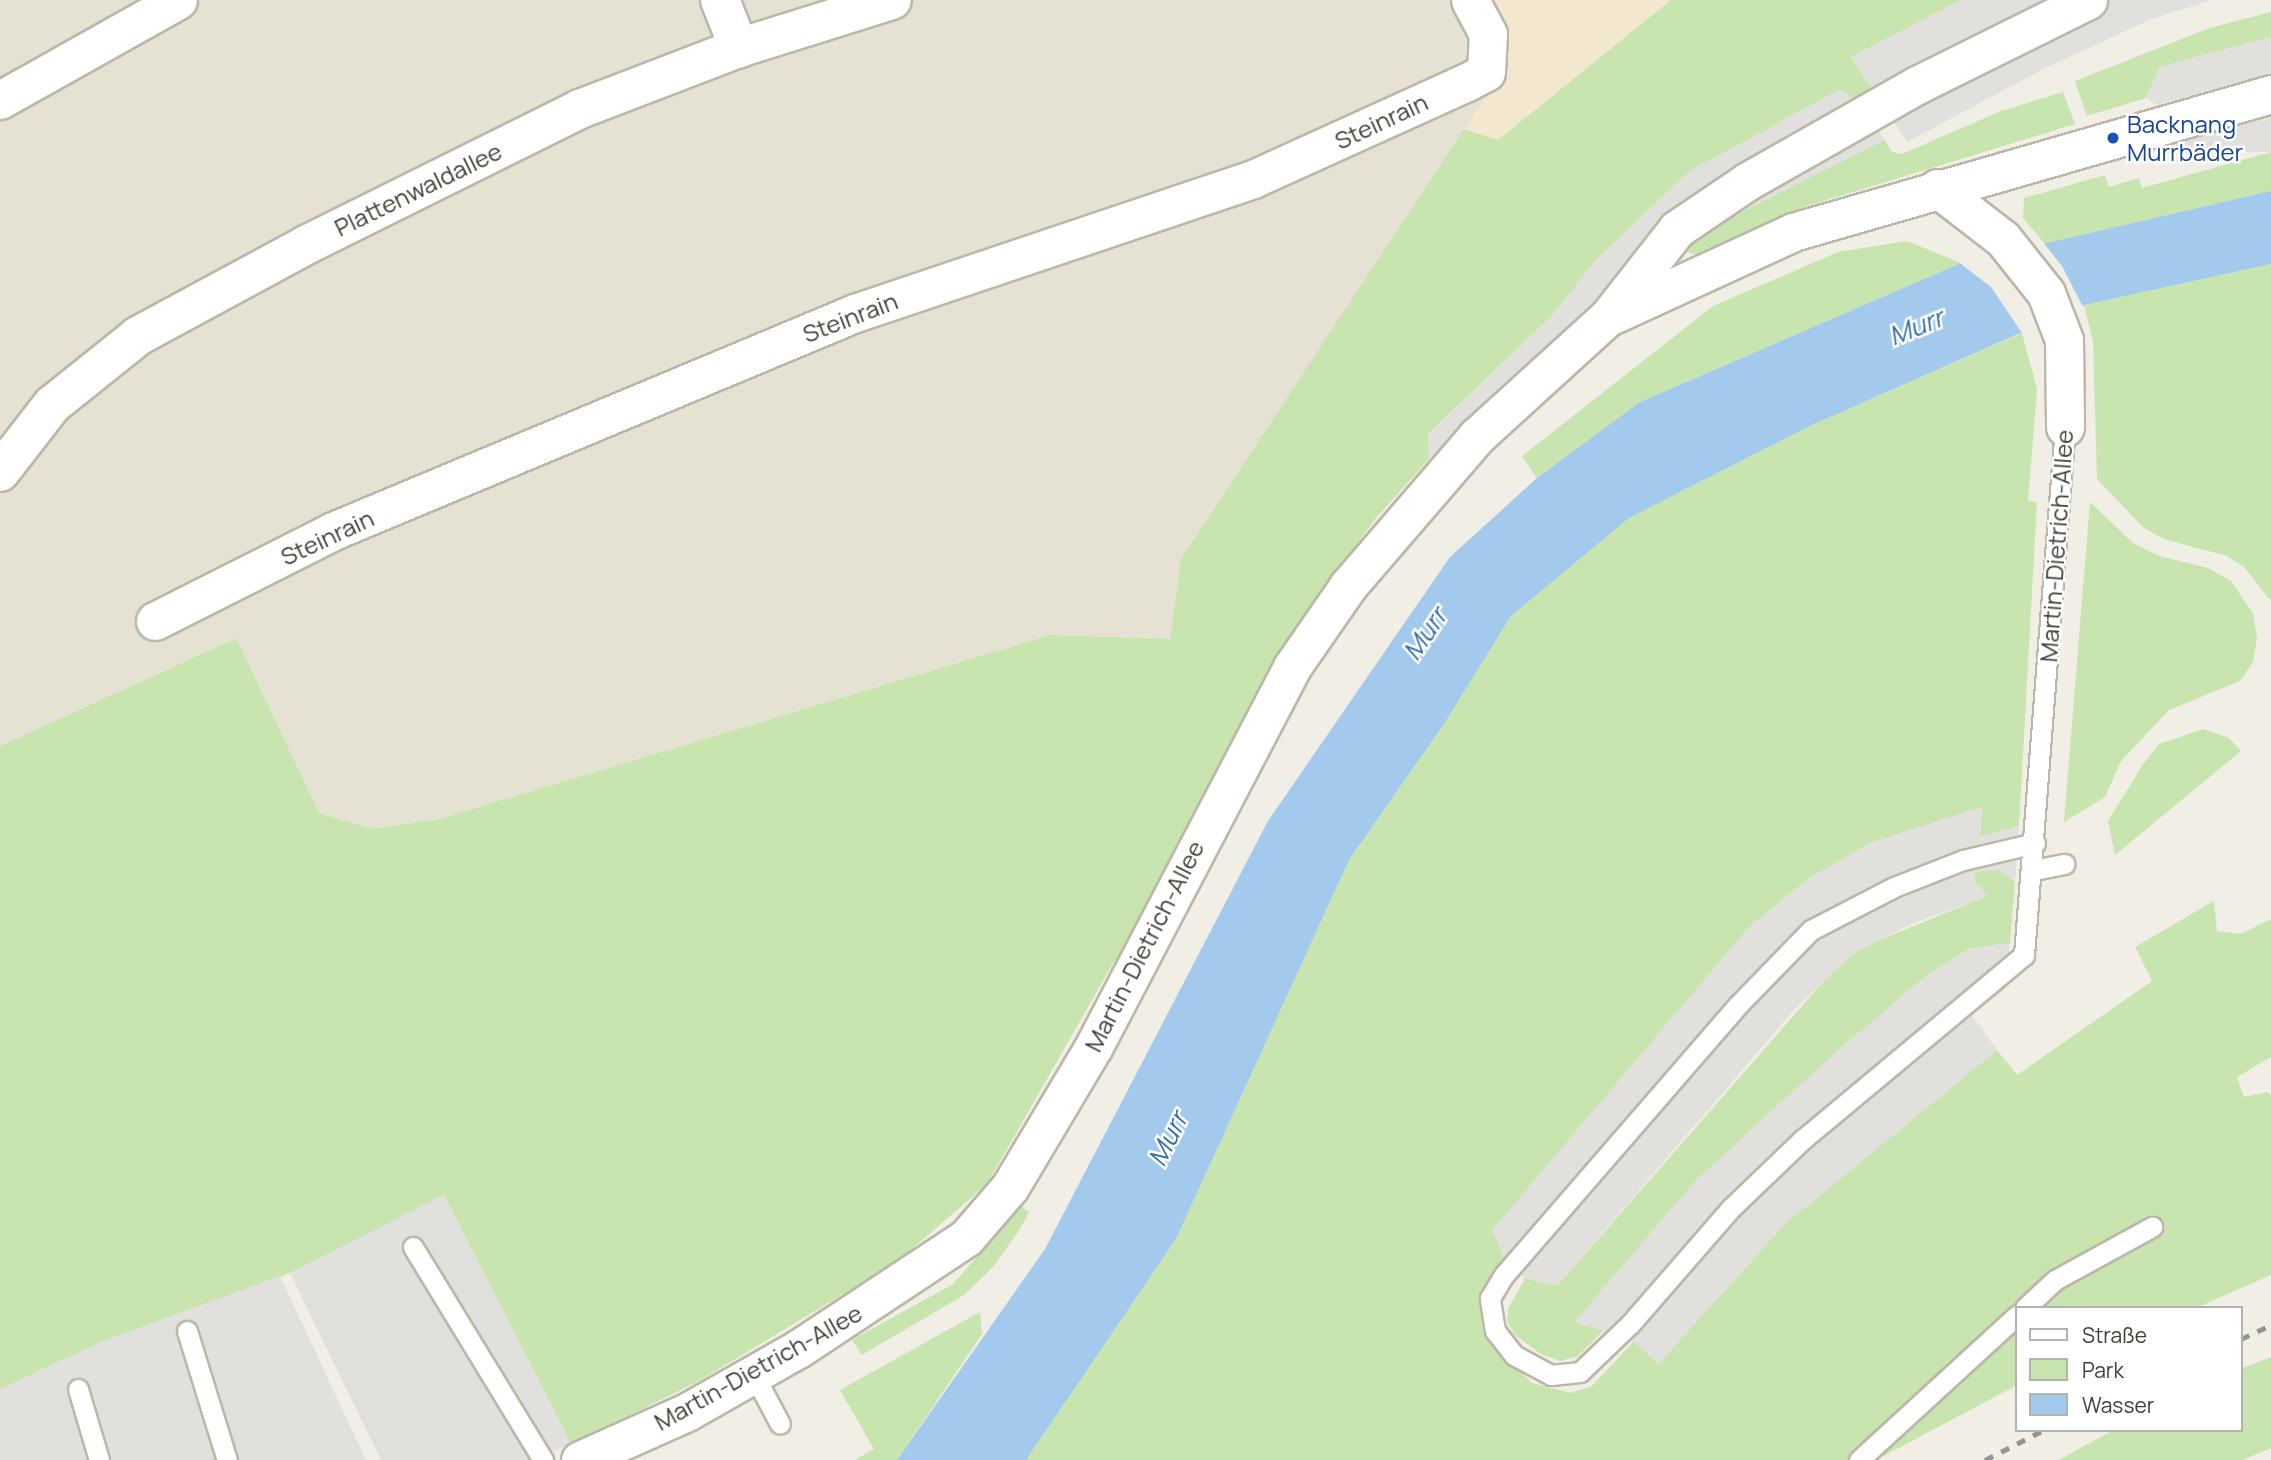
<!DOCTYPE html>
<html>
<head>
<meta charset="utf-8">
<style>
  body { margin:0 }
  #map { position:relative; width:2271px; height:1460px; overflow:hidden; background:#f1eee5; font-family:Manrope,sans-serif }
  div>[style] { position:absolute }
  .residential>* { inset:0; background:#e5e1d3 }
  .commercial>* { inset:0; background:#f3e7d0 }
  .green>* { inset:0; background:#c8e4af }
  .parking>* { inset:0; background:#e2e0dd; transform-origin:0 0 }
  .water>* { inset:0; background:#a3c9ec }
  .pier>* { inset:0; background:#f1eee5 }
  .roads { filter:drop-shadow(2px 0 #bcb7a8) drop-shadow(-2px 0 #bcb7a8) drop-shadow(0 2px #bcb7a8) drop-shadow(0 -2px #bcb7a8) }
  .service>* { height:19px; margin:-9.5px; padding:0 9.5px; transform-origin:9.5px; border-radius:9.5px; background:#fff }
  .minor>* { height:37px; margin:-18.5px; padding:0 18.5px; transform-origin:18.5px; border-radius:18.5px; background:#fff }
  .tertiary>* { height:38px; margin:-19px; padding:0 19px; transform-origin:19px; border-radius:19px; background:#fff }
  .rail>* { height:5px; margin-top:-2.5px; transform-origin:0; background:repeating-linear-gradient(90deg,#949494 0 9px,transparent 0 18px) }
  .dots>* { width:19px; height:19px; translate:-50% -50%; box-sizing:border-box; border:4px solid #fff; border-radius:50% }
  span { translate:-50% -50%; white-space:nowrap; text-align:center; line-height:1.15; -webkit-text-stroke:5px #fff; paint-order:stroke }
  .street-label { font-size:24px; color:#433f35 }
  .transit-label { font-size:24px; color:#164399 }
  .left { translate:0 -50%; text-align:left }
  .water-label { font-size:26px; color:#346fa9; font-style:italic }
  .legend { position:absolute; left:2015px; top:1306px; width:228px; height:126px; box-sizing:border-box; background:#fff; border:2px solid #b4b2ae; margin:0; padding:9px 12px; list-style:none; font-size:21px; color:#433f35 }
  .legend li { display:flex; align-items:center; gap:14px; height:35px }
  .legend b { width:35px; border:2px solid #b4b2ae }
</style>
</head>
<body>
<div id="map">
  <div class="residential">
    <div style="clip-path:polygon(0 0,1494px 0,1508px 28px,1508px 54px,1499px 78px,1181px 559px,1170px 639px,1050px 635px,439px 819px,372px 829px,319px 813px,235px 638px,0 746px)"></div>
  </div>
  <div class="commercial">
    <div style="clip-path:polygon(1494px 0,1671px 0,1498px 140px,1464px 129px,1499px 78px,1508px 54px,1508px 28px)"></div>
  </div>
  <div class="green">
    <div style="clip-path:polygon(1671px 0,1961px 0,1851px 57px,1873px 90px,1595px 261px,1552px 316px,1428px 434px,1429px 459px,1375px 519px,1325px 589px,1247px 714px,1205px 790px,1167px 892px,1112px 965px,987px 1184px,898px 1261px,699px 1381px,571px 1444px,444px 1195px,290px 1273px,104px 1341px,0 1389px,0 746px,236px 638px,319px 813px,372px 829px,439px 819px,1050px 635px,1170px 639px,1181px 559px,1464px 129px,1498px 140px)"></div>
    <div style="clip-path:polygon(2271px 12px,2271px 37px,2160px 67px,2146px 98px,2087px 116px,2075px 81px,2210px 28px)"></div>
    <div style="clip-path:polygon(2063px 92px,2075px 124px,1801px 208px,1700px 256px,1687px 252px,1686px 247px,1697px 234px,1885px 140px,1892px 152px,1902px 154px,2001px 111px)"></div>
    <div style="clip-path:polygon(2271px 152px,2271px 191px,2045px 244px,2023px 218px,2024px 198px,2105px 175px,2109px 187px,2139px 178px,2142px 188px)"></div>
    <div style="clip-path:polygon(1907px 241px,1961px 263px,1640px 402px,1537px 478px,1522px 456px,1713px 306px,1838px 252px)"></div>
    <div style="clip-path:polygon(2271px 264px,2271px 601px,2244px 567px,2227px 556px,2164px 539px,2144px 528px,2097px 479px,2093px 341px,2084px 305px)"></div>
    <div style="clip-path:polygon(2022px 333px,2037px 389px,2028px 501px,2037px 502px,2019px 826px,1980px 837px,1982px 807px,1871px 843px,1808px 879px,1750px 926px,1493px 1230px,1505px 1260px,1483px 1289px,1486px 1338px,1532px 1383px,1571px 1393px,1592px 1386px,1634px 1341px,1658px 1364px,1786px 1223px,1997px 1050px,2017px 1075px,2152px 981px,2135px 947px,2214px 901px,2217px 931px,2241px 934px,2271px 919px,2271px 1057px,2237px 1077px,2244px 1097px,2268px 1092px,2271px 1096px,2271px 1275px,2196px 1308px,2017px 1308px,2017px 1385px,1876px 1460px,1026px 1460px,1176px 1239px,1349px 860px,1444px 724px,1511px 616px,1629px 518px,1810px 426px)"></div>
    <div style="clip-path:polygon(2090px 502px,2133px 543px,2159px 556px,2208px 568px,2231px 581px,2253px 614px,2257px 638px,2253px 662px,2240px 681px,2169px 710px,2121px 761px,2105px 797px,2064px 822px)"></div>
    <div style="clip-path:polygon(2203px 729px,2229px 738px,2241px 751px,2115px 855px,2108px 821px,2144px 763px,2159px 744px)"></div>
    <div style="clip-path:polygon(1989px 867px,2001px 870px,2015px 882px,2010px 943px,1969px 949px,1926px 976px,1697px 1179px,1575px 1322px,1603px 1331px,1578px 1356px,1560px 1361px,1541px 1354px,1515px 1335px,1507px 1322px,1508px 1309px,1525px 1278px,1557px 1286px,1830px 974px,1851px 954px,1877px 941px,1987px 896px,1975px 882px,1974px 872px)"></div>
    <div style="clip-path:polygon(1021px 1206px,1029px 1212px,1020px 1229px,993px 1267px,964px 1295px,862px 1355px,852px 1340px,953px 1284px)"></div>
    <div style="clip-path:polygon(980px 1312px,982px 1334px,897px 1460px,855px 1460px,874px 1449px,840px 1390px)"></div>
    <div style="clip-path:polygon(2271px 1357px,2271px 1448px,2242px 1460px,2059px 1460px,2113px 1430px,2241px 1430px,2241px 1369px)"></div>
  </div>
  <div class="parking">
    <div style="clip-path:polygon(1961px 0,2212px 0,2152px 19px,2047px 67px,1907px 142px,1851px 57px)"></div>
    <div style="clip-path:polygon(2271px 37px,2271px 73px,2157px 105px,2146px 98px,2159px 67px)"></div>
    <div style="clip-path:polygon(1840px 89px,1856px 101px,1885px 140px,1697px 234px,1670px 214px,1576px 324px,1429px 459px,1428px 435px,1552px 316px,1595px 261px,1688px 172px)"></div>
    <div style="left:2271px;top:117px;width:35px;height:145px;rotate:90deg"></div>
    <div style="clip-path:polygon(1982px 807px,1980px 837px,2019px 826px,2015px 882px,2001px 870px,1974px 872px,1975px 882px,1988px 896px,1909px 925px,1851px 955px,1792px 1012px,1557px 1286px,1525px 1278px,1505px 1260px,1492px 1230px,1750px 926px,1808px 879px,1871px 843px)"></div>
    <div style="clip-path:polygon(2010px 943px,2005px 989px,1972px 1015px,1997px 1050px,1786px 1223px,1658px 1364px,1633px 1341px,1574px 1322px,1697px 1179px,1839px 1049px,1926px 976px,1969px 949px)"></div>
    <div style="clip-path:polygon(444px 1195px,571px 1444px,532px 1460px,381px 1460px,290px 1273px)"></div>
    <div style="clip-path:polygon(280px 1276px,366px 1460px,0 1460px,0 1389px,104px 1341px)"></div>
  </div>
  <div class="water">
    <div style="clip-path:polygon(2271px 191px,2271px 264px,2084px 305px,1810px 426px,1629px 518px,1511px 616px,1444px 724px,1349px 860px,1176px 1239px,1026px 1460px,897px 1460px,1045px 1249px,1268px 821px,1450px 557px,1537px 478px,1640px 402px,1961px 263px)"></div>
  </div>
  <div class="pier">
    <div style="clip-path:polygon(2042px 241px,2062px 266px,2084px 309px,2024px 336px,1991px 287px,1957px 261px)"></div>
  </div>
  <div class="roads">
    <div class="service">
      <div style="left:2033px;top:870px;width:32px;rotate:-11deg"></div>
      <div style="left:2024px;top:955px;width:288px;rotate:140.2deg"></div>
      <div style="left:1803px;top:1139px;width:100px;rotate:136.2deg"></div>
      <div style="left:1731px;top:1208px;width:154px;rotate:131deg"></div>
      <div style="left:1630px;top:1324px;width:69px;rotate:136.2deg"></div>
      <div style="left:1580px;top:1372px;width:29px;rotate:174deg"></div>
      <div style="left:1551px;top:1375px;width:42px;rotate:-151.6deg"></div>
      <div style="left:1514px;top:1355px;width:31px;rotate:-128deg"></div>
      <div style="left:1495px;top:1331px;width:33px;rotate:-99deg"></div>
      <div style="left:1490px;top:1298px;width:27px;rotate:-59deg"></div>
      <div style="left:1504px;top:1275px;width:357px;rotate:-49.1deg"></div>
      <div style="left:1738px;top:1005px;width:105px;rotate:-45.8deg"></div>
      <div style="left:1811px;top:930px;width:93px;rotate:-27.4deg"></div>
      <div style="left:1894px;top:887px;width:74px;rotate:-21.4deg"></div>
      <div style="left:1963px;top:860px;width:74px;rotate:-13.3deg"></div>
      <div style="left:2024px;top:955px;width:530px;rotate:-85.56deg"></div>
      <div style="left:413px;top:1247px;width:250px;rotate:58.6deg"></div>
      <div style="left:2025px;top:1308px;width:41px;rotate:-43deg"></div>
      <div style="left:2055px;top:1280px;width:111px;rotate:-28.7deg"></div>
      <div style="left:187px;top:1331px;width:135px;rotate:72.8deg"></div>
      <div style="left:754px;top:1375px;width:55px;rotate:62deg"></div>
      <div style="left:78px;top:1389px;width:74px;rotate:73.5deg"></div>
      <div style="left:1859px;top:1460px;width:214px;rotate:-42.5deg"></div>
    </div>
    <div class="minor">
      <div style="left:0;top:100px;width:204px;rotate:-29.3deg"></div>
      <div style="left:1937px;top:188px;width:83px;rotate:37.7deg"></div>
      <div style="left:2003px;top:239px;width:69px;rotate:51.5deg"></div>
      <div style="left:2046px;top:293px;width:50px;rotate:69deg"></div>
      <div style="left:2064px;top:340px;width:87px;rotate:89.3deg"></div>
      <div style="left:1615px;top:314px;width:196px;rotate:-24.7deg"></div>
      <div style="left:1793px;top:232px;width:498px;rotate:-16.1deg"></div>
      <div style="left:155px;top:621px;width:199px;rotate:-26.8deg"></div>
      <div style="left:333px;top:531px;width:566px;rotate:-22.67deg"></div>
      <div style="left:855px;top:313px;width:420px;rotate:-18.6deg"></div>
      <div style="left:1253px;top:179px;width:235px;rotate:-24.4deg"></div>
      <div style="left:1467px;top:82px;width:21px;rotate:-28deg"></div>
      <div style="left:1486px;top:72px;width:38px;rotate:-87deg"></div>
      <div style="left:1488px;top:34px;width:38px;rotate:-118deg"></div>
      <div style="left:580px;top:1460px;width:117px;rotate:-24.2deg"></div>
      <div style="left:687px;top:1412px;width:128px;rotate:-29.6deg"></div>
      <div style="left:798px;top:1349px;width:201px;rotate:-33.5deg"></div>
      <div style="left:966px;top:1238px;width:67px;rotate:-49.2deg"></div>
      <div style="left:1010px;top:1187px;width:164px;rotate:-59.2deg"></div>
      <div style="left:1094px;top:1046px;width:428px;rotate:-62.4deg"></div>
      <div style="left:1292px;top:667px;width:98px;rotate:-55.3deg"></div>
      <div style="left:1348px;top:586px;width:198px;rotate:-49.3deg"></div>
      <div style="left:1477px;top:436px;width:177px;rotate:-42.3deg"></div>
      <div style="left:1608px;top:317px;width:112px;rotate:-51.9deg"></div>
      <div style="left:1677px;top:229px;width:86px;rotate:-34.1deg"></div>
      <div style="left:1748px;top:181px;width:194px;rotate:-29.6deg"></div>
      <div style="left:1917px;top:85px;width:191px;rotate:-26.4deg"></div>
    </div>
    <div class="tertiary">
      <div style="left:720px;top:0;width:52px;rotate:68.4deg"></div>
      <div style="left:0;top:472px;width:85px;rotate:-52.2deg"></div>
      <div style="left:52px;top:405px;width:110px;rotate:-38.7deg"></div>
      <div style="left:138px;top:336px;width:191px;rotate:-28.4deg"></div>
      <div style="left:306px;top:245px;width:306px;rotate:-26.4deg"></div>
      <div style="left:580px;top:109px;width:170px;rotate:-21deg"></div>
      <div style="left:739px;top:48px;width:160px;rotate:-17.4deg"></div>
    </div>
  </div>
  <div class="rail">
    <div style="left:2241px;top:1339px;width:33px;rotate:-25deg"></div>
    <div style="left:1985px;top:1460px;width:66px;rotate:-27deg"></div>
  </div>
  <div class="dots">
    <div style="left:2113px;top:138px;background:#1a4fb4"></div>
  </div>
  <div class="street-label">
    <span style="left:1381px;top:121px;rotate:-25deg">Steinrain</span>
    <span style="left:418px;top:189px;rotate:-26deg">Plattenwaldallee</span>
    <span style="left:850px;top:317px;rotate:-21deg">Steinrain</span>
    <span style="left:327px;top:537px;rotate:-25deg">Steinrain</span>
    <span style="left:2056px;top:546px;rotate:-86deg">Martin-Dietrich-Allee</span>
    <span style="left:1144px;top:946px;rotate:-63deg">Martin-Dietrich-Allee</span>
    <span style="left:758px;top:1367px;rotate:-29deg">Martin-Dietrich-Allee</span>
  </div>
  <div class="transit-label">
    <span class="left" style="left:2127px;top:138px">Backnang<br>Murrbäder</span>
  </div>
  <div class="water-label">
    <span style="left:1916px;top:327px;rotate:-22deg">Murr</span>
    <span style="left:1425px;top:634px;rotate:-56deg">Murr</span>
    <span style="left:1168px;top:1139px;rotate:-64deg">Murr</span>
  </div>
  <ul class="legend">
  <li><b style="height:9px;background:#fff"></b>Straße</li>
  <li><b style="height:19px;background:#c8e4af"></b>Park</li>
  <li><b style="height:19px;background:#a3c9ec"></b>Wasser</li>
  </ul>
</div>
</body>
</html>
